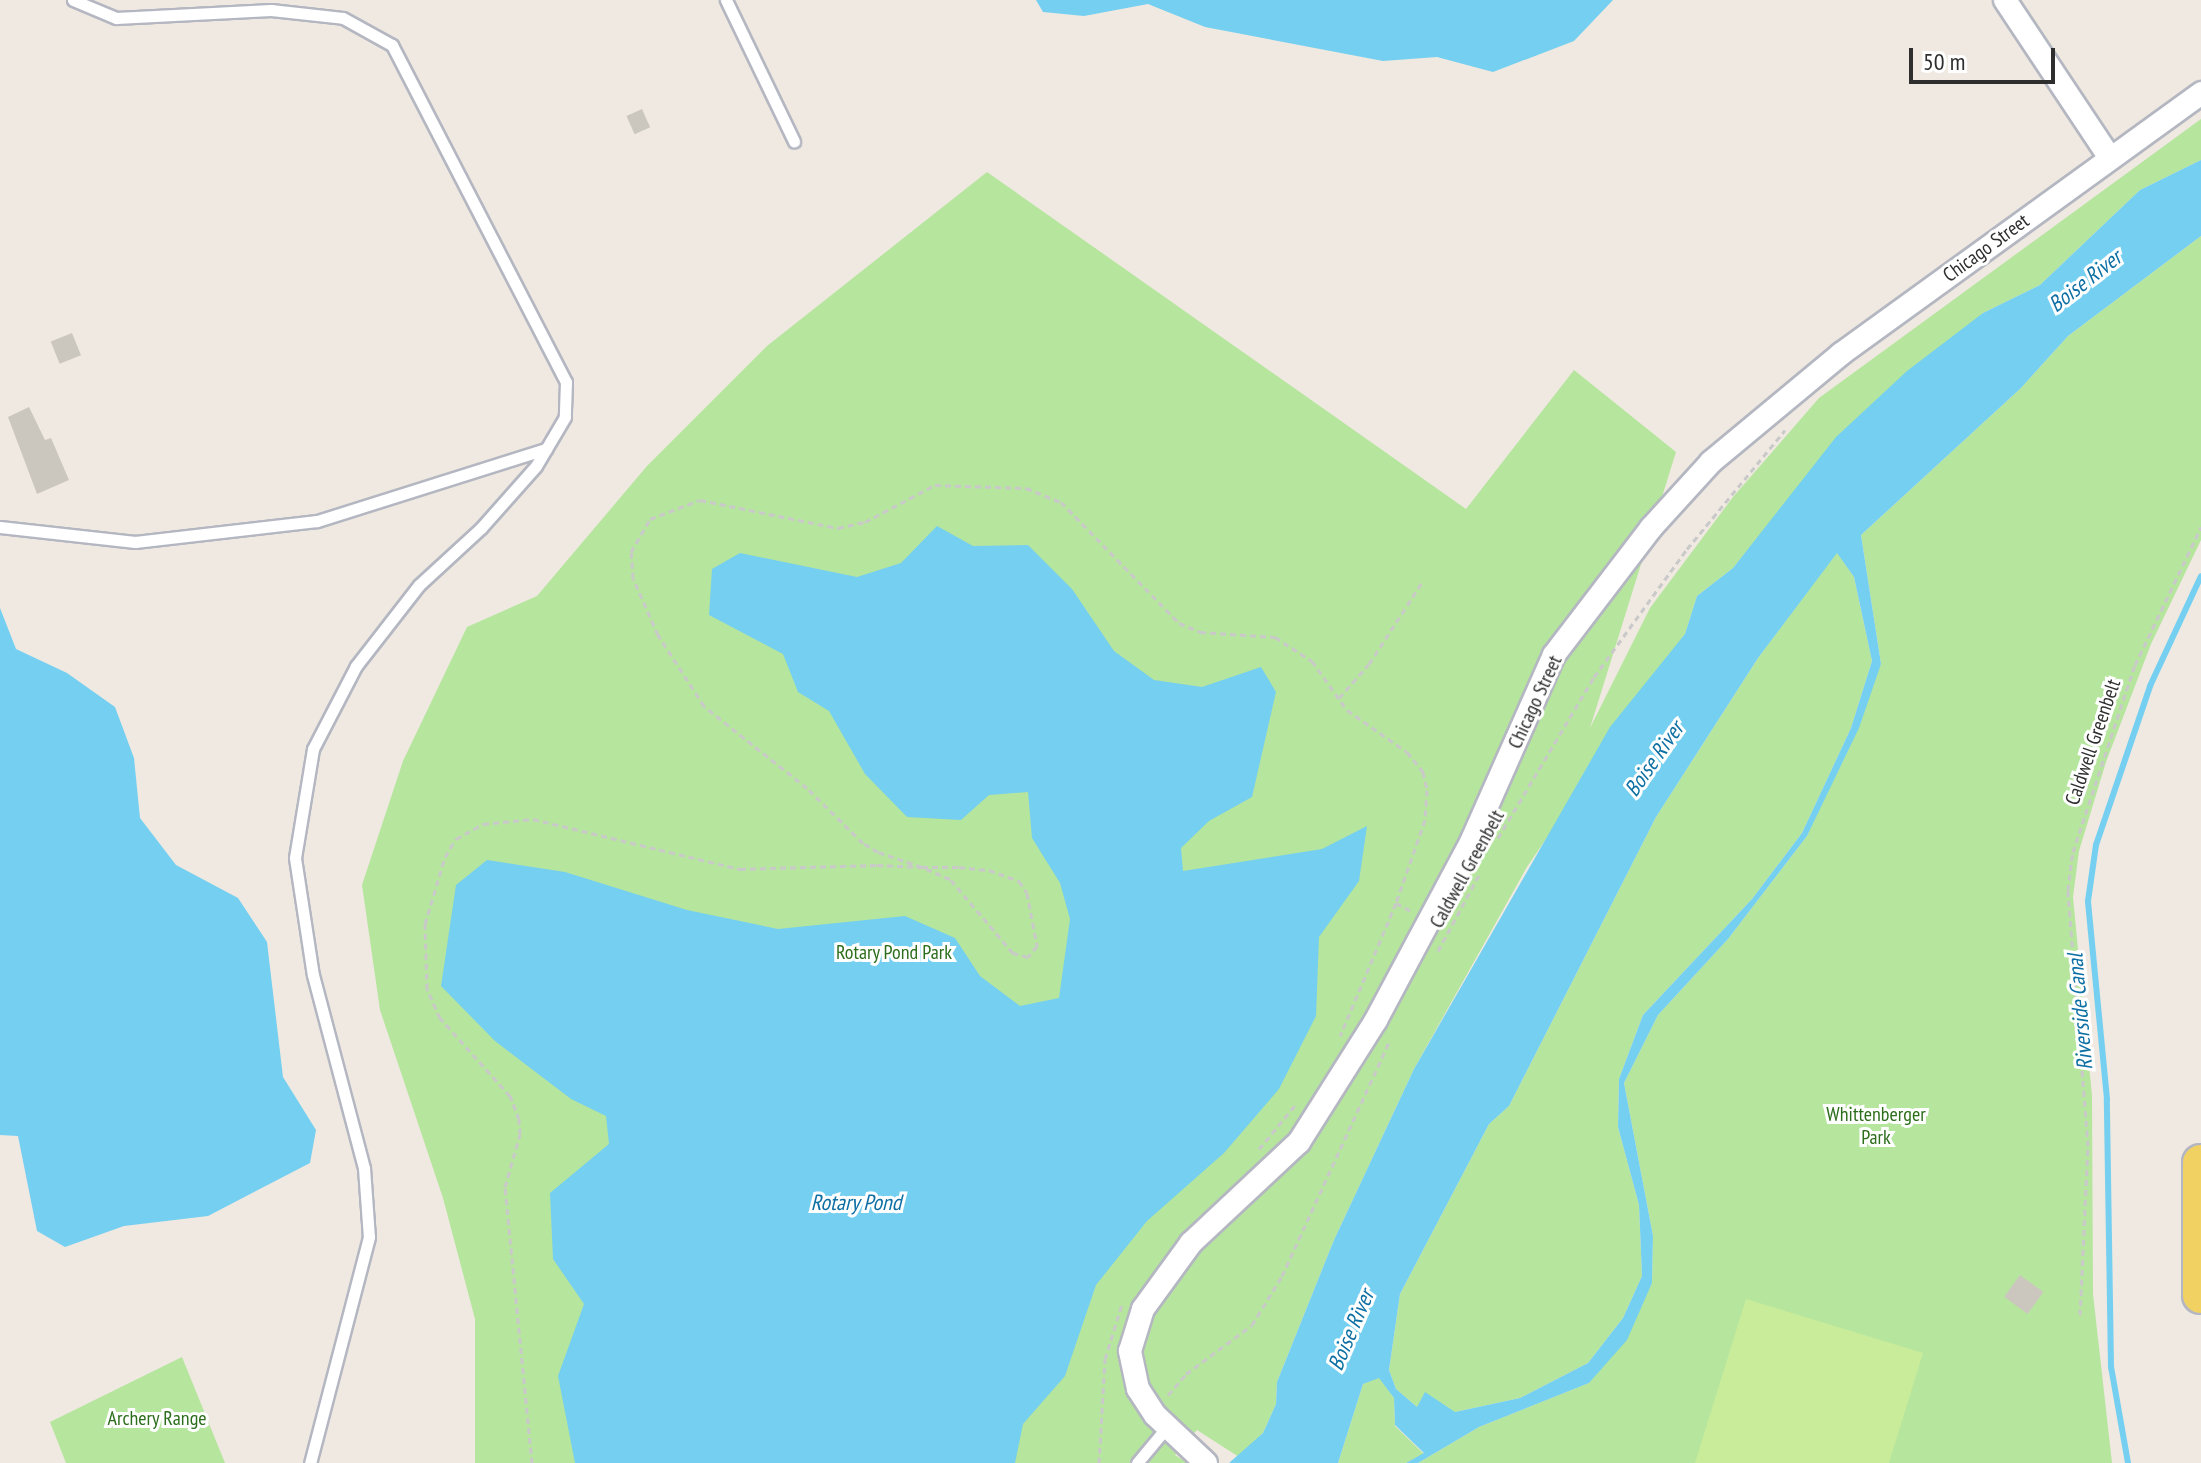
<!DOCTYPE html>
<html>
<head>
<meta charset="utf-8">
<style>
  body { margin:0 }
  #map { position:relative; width:2201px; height:1463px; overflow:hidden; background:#efe9e1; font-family:"PT Sans Narrow",sans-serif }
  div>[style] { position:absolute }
  .green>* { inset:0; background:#b6e59e }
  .pitch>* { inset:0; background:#c9ec9a }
  .water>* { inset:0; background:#75cff0 }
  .stream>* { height:6px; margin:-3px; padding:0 3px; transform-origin:3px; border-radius:3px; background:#75cff0 }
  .building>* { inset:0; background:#cbc7bf; transform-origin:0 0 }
  .path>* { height:3px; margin-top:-1.5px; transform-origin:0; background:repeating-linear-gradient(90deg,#c9c9c9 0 6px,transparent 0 10px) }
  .roads { filter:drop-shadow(2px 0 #b4b7c1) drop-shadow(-2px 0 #b4b7c1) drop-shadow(0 2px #b4b7c1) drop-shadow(0 -2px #b4b7c1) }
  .service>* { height:11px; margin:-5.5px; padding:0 5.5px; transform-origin:5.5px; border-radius:5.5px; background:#fff }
  .minor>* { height:22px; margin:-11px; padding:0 11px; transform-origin:11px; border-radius:11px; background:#fff }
  .primary>* { height:36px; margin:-18px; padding:0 18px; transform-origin:18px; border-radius:18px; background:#f2d163 }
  span { translate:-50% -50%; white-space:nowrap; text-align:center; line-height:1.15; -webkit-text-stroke:6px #fff; paint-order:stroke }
  .street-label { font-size:20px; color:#2e2e2e }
  .park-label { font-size:20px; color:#2c6e1b }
  .water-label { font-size:22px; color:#0d6fa3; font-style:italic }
  .scale { position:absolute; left:1909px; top:48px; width:146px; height:36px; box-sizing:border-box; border:4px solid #2e2e2e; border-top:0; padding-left:10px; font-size:24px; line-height:28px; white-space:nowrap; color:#2e2e2e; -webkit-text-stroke:6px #fff; paint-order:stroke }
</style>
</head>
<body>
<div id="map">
  <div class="green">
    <div style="clip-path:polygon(2201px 119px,2201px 160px,2140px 190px,2040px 285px,1983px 313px,1780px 510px,1733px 568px,1697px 596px,1685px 634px,1527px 867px,1414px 1069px,1334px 1240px,1277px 1382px,1276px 1404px,1263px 1433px,1239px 1457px,1197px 1430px,1175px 1455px,1188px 1463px,475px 1463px,475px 1319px,443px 1198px,380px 1010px,362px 885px,403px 761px,467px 627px,537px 596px,647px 466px,767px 346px,987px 172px,1466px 509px,1574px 370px,1676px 452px,1590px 728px,1650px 608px,1733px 497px,1819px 398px)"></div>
    <div style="clip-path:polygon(2201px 236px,2201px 540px,2151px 644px,2106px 762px,2079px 851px,2073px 897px,2092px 1096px,2093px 1294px,2112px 1463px,1418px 1463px,1479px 1427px,1589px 1383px,1652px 1283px,1653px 1236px,1624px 1083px,1658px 1015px,1728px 939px,1807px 836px,1881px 664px,1861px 535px,2021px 388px,2068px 336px)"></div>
    <div style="clip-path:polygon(1837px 552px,1854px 577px,1872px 661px,1851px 728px,1802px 833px,1752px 899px,1643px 1015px,1619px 1079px,1618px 1127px,1639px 1205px,1642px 1276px,1623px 1318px,1588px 1363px,1520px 1398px,1455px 1412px,1418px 1408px,1396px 1389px,1389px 1370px,1400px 1294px,1489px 1124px,1509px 1106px,1656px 817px,1758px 658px)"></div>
    <div style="clip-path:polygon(182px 1357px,225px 1463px,66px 1463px,50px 1422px)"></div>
    <div style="clip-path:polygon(1379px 1377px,1394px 1398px,1395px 1426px,1424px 1454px,1406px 1463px,1338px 1463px,1363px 1384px)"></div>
  </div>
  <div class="pitch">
    <div style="clip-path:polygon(1746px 1299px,1923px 1353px,1889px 1463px,1695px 1463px)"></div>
  </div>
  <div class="water">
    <div style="clip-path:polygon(1036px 0,1613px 0,1574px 41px,1493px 72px,1437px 57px,1383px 61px,1205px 27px,1148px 4px,1084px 16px,1043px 12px)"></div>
    <div style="clip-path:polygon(evenodd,2201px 160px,2201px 236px,2068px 336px,2021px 388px,1861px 535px,1881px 664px,1859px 728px,1807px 836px,1728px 939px,1658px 1015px,1624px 1083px,1653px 1236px,1652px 1283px,1627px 1340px,1589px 1383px,1479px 1427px,1418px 1463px,1406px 1463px,1424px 1453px,1395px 1425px,1394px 1398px,1379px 1378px,1363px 1384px,1338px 1463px,1229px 1463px,1263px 1433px,1276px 1404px,1277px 1382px,1334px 1240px,1414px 1069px,1610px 727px,1685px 634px,1697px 596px,1733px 568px,1836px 437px,1907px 371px,1983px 313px,2040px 285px,2140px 190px,2201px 160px,1837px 553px,1854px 577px,1872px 661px,1851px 728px,1802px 833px,1752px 899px,1643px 1015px,1619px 1079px,1618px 1127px,1639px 1205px,1642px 1276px,1623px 1318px,1588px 1363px,1520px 1398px,1455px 1412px,1425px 1392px,1417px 1407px,1396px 1389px,1389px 1370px,1400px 1294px,1489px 1124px,1509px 1106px,1656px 817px,1758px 658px,1837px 553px)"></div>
    <div style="clip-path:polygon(937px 526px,973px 546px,1028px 545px,1072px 589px,1114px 651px,1154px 680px,1202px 687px,1261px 667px,1276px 692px,1252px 797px,1209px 821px,1181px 848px,1183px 871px,1322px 849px,1367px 826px,1359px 881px,1319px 937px,1316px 1016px,1279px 1089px,1224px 1153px,1147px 1221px,1096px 1285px,1065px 1376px,1023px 1424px,1015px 1463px,575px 1463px,558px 1376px,584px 1304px,553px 1259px,550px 1193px,609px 1144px,606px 1116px,571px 1099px,495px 1041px,441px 986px,456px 885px,487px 860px,565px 872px,687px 910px,778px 929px,905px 916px,955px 938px,980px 976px,1020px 1006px,1059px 998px,1070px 919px,1060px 883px,1032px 838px,1028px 792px,989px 795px,961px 820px,907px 817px,865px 774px,829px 711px,798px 692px,783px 654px,709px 615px,712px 569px,740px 553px,857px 577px,901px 563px)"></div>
    <div style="clip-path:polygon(0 608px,16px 649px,67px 673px,115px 707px,134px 758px,140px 818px,176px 865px,238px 898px,267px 942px,283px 1077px,316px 1130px,310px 1163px,208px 1216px,124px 1226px,65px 1247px,37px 1231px,18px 1136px,0 1135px)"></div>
  </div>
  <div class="stream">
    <div style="left:2128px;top:1463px;width:97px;rotate:-100deg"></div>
    <div style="left:2111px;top:1367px;width:268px;rotate:-90.9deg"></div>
    <div style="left:2107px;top:1099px;width:199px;rotate:-95.5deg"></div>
    <div style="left:2088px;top:901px;width:57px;rotate:-81.9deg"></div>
    <div style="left:2096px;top:845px;width:168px;rotate:-71.2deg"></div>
    <div style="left:2150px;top:686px;width:121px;rotate:-65.1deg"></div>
  </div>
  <div class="building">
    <div style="left:642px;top:109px;width:20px;height:17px;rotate:66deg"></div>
    <div style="left:72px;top:333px;width:24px;height:23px;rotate:68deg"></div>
    <div style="clip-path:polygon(29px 407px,45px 440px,51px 438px,69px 480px,37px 494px,8px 417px)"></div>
    <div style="left:2020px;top:1275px;width:29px;height:27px;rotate:36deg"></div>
  </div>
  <div class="path">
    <div style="left:1339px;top:698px;width:45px;rotate:-48.6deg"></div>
    <div style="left:1369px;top:664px;width:99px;rotate:-57deg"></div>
    <div style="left:1498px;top:838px;width:187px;rotate:-59.2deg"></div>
    <div style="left:1594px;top:677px;width:158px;rotate:-54deg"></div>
    <div style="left:1687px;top:549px;width:154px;rotate:-50.5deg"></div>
    <div style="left:1396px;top:903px;width:17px;rotate:28deg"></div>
    <div style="left:1438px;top:951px;width:89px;rotate:-61.7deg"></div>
    <div style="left:1259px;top:1149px;width:60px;rotate:-50.4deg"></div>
    <div style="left:2080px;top:1315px;width:169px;rotate:-87.3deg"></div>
    <div style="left:2088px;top:1146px;width:257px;rotate:-94.5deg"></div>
    <div style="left:2068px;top:890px;width:38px;rotate:-83deg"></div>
    <div style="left:2073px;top:852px;width:197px;rotate:-71.7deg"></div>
    <div style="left:2135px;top:665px;width:153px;rotate:-64.4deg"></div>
    <div style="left:1168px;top:1395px;width:28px;rotate:-49deg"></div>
    <div style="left:1186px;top:1374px;width:82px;rotate:-36.6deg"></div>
    <div style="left:1252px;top:1325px;width:57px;rotate:-58.5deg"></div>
    <div style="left:1282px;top:1276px;width:257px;rotate:-65.4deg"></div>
    <div style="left:532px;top:1463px;width:277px;rotate:-95.6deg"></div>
    <div style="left:505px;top:1187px;width:55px;rotate:-74.2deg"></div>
    <div style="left:520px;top:1134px;width:15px;rotate:-94deg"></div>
    <div style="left:519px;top:1119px;width:25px;rotate:-111deg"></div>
    <div style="left:510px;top:1096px;width:105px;rotate:-131.9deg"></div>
    <div style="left:440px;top:1018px;width:32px;rotate:-114deg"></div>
    <div style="left:427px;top:989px;width:65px;rotate:-91.8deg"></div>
    <div style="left:425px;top:924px;width:70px;rotate:-73.4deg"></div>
    <div style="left:445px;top:857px;width:21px;rotate:-59deg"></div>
    <div style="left:456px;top:839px;width:31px;rotate:-29deg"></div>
    <div style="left:483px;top:824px;width:50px;rotate:-5.7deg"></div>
    <div style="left:533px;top:819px;width:213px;rotate:13.6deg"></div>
    <div style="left:740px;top:869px;width:137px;rotate:-1.7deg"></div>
    <div style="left:877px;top:865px;width:45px;rotate:2.5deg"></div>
    <div style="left:922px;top:867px;width:37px"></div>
    <div style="left:959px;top:867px;width:30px;rotate:6deg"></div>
    <div style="left:989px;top:870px;width:32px;rotate:20deg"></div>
    <div style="left:1019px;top:881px;width:14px;rotate:56deg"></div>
    <div style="left:1027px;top:893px;width:54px;rotate:79.3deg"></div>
    <div style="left:1037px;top:946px;width:14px;rotate:129deg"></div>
    <div style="left:1028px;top:957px;width:16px;rotate:-165deg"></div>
    <div style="left:1013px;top:953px;width:97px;rotate:-130.4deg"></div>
    <div style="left:950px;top:879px;width:30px;rotate:-157deg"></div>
    <div style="left:922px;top:867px;width:46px;rotate:-161.2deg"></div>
    <div style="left:878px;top:852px;width:17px;rotate:-149deg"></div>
    <div style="left:863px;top:843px;width:78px;rotate:-135.5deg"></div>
    <div style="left:807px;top:788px;width:132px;rotate:-141.5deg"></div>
    <div style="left:704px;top:706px;width:85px;rotate:-122.9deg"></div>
    <div style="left:658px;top:635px;width:62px;rotate:-113.7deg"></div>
    <div style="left:633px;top:578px;width:26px;rotate:-94deg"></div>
    <div style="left:631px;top:552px;width:38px;rotate:-60deg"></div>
    <div style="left:650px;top:519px;width:53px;rotate:-20.8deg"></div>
    <div style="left:700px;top:500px;width:141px;rotate:11.5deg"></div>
    <div style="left:838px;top:528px;width:28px;rotate:-13deg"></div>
    <div style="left:865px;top:522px;width:79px;rotate:-27.9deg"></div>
    <div style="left:935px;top:485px;width:91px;rotate:1.9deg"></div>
    <div style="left:1026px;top:488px;width:38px;rotate:22deg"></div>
    <div style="left:1061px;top:502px;width:169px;rotate:45.7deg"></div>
    <div style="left:1179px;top:623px;width:23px;rotate:23deg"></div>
    <div style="left:1200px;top:632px;width:75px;rotate:3.8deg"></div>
    <div style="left:1275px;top:637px;width:44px;rotate:33deg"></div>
    <div style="left:1312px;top:661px;width:60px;rotate:54.5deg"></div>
    <div style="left:1347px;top:710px;width:73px;rotate:35deg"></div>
    <div style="left:1407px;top:752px;width:26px;rotate:51deg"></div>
    <div style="left:1423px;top:772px;width:18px;rotate:77deg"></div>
    <div style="left:1427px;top:790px;width:30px;rotate:94deg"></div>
    <div style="left:1425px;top:820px;width:88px;rotate:109.3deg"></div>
    <div style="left:1396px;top:903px;width:144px;rotate:112.8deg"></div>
    <div style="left:1099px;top:1463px;width:104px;rotate:-86.7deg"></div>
    <div style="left:1105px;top:1359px;width:58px;rotate:-72.8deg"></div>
  </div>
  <div class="roads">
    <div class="service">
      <div style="left:73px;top:0;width:47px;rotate:22.7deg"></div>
      <div style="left:116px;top:18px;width:155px;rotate:-3deg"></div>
      <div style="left:271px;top:10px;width:72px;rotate:6.3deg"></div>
      <div style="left:343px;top:18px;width:56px;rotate:28.9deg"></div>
      <div style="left:392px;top:45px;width:379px;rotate:62.7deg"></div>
      <div style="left:566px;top:382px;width:35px;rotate:92deg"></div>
      <div style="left:565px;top:417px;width:57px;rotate:120.6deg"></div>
      <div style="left:536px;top:466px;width:83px;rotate:131.6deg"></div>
      <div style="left:481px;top:528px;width:84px;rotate:137.4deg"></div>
      <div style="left:419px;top:585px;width:103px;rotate:127.9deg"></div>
      <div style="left:356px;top:666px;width:93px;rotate:117.4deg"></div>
      <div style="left:313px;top:749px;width:110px;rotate:99.4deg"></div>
      <div style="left:295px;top:858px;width:118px;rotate:81.3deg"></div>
      <div style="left:313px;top:975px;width:200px;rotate:75.2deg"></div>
      <div style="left:364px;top:1168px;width:69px;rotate:85.9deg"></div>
      <div style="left:369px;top:1237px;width:234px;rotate:104.6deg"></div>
      <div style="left:726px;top:0;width:157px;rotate:64.3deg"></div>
      <div style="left:0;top:527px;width:136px;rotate:6.3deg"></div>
      <div style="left:135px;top:542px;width:183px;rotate:-6.6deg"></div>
      <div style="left:317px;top:521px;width:240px;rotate:-17.5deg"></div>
      <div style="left:1137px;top:1463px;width:47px;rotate:-50.2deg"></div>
    </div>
    <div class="minor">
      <div style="left:2005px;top:0;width:190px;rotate:56.4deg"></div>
      <div style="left:1206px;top:1463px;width:70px;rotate:-136.7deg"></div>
      <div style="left:1155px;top:1415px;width:31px;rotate:-123deg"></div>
      <div style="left:1138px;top:1389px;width:39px;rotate:-102deg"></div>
      <div style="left:1130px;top:1351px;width:44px;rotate:-72.8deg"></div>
      <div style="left:1143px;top:1309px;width:82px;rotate:-54deg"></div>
      <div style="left:1191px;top:1243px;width:148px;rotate:-43.1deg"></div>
      <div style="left:1299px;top:1142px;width:144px;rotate:-57.7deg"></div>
      <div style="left:1376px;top:1020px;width:204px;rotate:-61.9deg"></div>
      <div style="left:1472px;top:840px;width:202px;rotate:-66.1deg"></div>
      <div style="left:1554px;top:655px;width:160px;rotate:-52.6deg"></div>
      <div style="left:1651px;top:528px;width:89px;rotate:-47.7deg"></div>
      <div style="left:1711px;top:462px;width:169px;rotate:-39.7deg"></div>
      <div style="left:1841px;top:354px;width:445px;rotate:-35.9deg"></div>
    </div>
    <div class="primary">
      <div style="left:2201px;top:1163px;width:132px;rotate:90deg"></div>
    </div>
  </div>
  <div class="street-label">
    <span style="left:1986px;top:248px;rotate:-36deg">Chicago Street</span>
    <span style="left:1535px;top:702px;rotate:-65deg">Chicago Street</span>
    <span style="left:2093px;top:742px;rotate:-71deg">Caldwell Greenbelt</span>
    <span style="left:1467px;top:869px;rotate:-61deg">Caldwell Greenbelt</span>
  </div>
  <div class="park-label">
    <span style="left:894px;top:952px">Rotary Pond Park</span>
    <span style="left:1876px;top:1126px">Whittenberger<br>Park</span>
    <span style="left:157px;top:1418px">Archery Range</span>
  </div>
  <div class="water-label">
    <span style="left:2085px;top:281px;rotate:-38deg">Boise River</span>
    <span style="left:1654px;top:759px;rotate:-55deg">Boise River</span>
    <span style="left:2080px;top:1012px;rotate:-95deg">Riverside Canal</span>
    <span style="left:856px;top:1203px">Rotary Pond</span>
    <span style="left:1351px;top:1330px;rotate:-67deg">Boise River</span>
  </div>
  <div class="scale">50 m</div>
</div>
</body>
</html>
